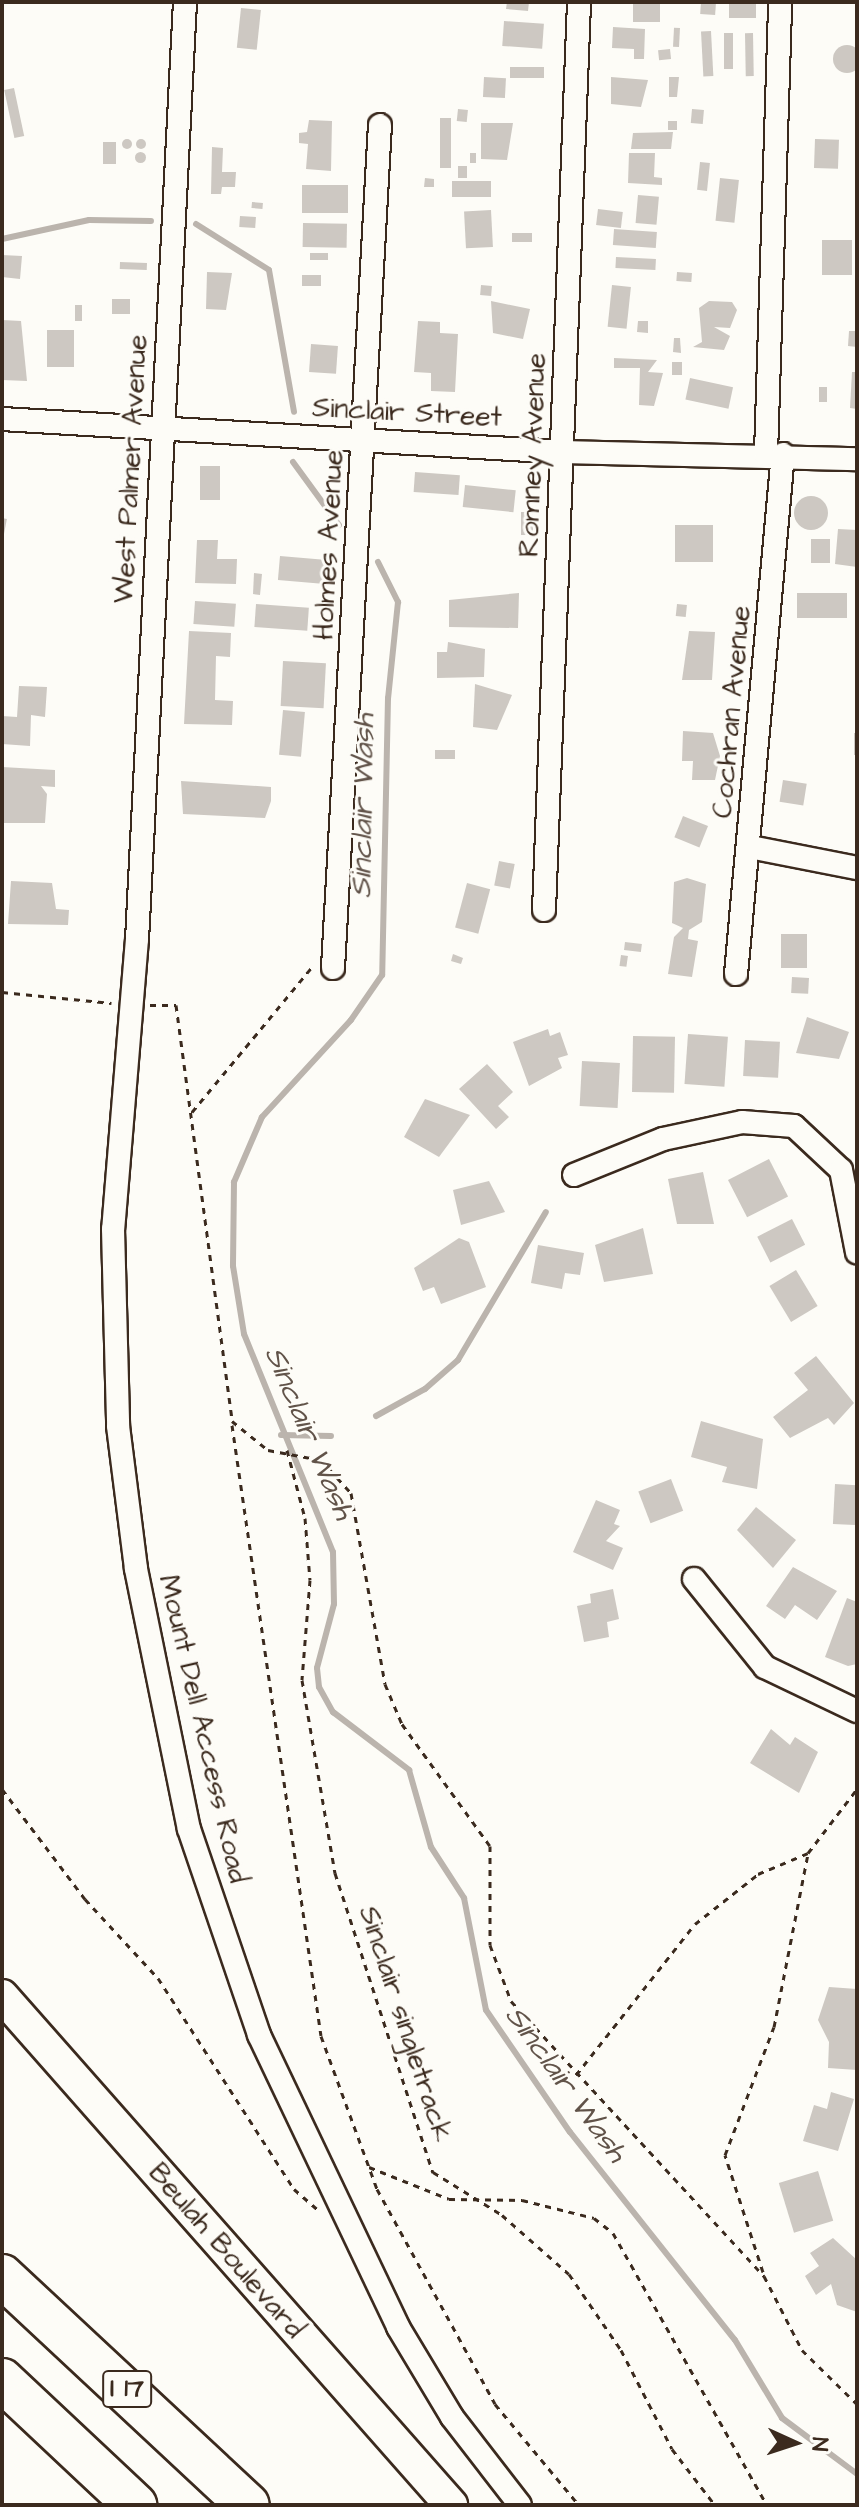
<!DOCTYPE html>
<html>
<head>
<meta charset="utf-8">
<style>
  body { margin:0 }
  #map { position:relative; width:859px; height:2507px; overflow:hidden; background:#fdfcf7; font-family:"Architects Daughter",sans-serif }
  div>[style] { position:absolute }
  .stream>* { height:6px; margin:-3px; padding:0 3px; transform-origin:3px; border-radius:3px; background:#bbb4ad }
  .building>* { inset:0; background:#cdc8c2; transform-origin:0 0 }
  .round { border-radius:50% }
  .path>* { height:3px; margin-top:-1.5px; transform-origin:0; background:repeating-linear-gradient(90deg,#3b2a1e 0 6px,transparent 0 12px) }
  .roads { filter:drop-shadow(2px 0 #3b2a1e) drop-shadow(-2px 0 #3b2a1e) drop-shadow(0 2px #3b2a1e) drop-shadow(0 -2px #3b2a1e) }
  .street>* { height:22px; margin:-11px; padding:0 11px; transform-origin:11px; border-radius:11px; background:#fdfcf7 }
  .secondary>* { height:32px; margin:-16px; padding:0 16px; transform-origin:16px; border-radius:16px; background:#fdfcf7 }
  .highway>* { height:42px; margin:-21px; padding:0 21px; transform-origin:21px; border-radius:21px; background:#fdfcf7 }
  span { translate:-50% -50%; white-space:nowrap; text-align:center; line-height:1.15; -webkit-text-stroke:6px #fdfcf7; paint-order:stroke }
  .shield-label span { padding:2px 6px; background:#fdfcf7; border:2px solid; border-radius:6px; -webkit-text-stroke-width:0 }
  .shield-label { font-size:26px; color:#3b2a1e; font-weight:700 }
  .street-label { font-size:28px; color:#3b2a1e }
  .water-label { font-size:30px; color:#615349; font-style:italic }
  .frame { position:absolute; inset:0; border:4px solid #3b2a1e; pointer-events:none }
  .north { position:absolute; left:755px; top:2403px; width:80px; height:80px; -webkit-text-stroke:6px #fdfcf7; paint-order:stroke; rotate:93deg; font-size:22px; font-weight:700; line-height:32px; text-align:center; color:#3b2a1e }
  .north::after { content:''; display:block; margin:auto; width:28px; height:36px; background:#3b2a1e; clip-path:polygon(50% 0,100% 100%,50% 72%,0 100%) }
</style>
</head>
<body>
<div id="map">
  <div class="stream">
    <div style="left:196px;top:224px;width:86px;rotate:32.2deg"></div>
    <div style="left:269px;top:270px;width:144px;rotate:80deg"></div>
    <div style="left:2px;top:239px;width:89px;rotate:-12.3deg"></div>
    <div style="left:89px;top:220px;width:62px;rotate:0.9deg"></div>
    <div style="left:293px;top:462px;width:78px;rotate:53.9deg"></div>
    <div style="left:378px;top:562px;width:45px;rotate:63.4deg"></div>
    <div style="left:398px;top:602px;width:97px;rotate:95.9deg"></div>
    <div style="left:388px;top:698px;width:277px;rotate:91.2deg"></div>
    <div style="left:382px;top:975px;width:55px;rotate:124.6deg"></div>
    <div style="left:351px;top:1020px;width:132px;rotate:132.5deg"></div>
    <div style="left:262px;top:1117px;width:71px;rotate:113.3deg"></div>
    <div style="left:234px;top:1182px;width:84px;rotate:90.7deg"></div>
    <div style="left:233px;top:1266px;width:69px;rotate:80.8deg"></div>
    <div style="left:244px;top:1334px;width:235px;rotate:67.8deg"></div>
    <div style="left:333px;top:1552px;width:52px;rotate:88.9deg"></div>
    <div style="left:334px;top:1604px;width:66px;rotate:104.9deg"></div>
    <div style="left:317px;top:1668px;width:19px;rotate:84deg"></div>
    <div style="left:319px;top:1687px;width:29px;rotate:61deg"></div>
    <div style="left:333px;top:1712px;width:96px;rotate:37.3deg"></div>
    <div style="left:409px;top:1770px;width:80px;rotate:74.1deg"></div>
    <div style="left:431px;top:1847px;width:61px;rotate:57.1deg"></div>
    <div style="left:464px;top:1898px;width:114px;rotate:78.9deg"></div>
    <div style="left:486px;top:2010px;width:148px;rotate:55.5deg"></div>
    <div style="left:570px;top:2132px;width:265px;rotate:51.6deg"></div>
    <div style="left:735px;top:2340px;width:91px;rotate:58.9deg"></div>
    <div style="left:782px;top:2418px;width:94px;rotate:36.7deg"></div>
    <div style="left:376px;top:1416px;width:56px;rotate:-28.9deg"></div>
    <div style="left:425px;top:1389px;width:44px;rotate:-41.3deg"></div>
    <div style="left:458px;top:1360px;width:172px;rotate:-59.3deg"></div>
    <div style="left:281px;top:1435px;width:50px;rotate:1.1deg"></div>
  </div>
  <div class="building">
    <div style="clip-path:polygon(507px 2px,529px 2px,528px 11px,506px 9px)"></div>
    <div style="left:633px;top:2px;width:27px;height:20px"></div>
    <div style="left:701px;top:2px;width:15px;height:12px;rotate:4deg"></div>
    <div style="left:729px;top:2px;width:27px;height:16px"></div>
    <div style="left:241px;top:8px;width:20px;height:40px;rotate:6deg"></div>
    <div style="left:504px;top:21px;width:40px;height:25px;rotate:4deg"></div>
    <div style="clip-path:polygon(613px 27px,645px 29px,644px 59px,634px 59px,634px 49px,612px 48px)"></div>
    <div style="left:680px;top:28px;width:19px;height:6px;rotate:93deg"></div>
    <div style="left:711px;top:31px;width:45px;height:10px;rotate:87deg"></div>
    <div style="left:724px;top:33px;width:9px;height:36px"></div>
    <div style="left:753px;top:33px;width:43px;height:8px;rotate:89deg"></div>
    <div class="round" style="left:833px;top:45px;width:28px;height:28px"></div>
    <div style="left:670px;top:49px;width:10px;height:12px;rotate:84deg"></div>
    <div style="left:510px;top:67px;width:34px;height:11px"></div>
    <div style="left:484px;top:77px;width:22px;height:20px;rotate:3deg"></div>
    <div style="clip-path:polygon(611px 77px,648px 80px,641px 107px,611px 104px)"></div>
    <div style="clip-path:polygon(669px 77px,679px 77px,677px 97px,669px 97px)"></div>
    <div style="left:14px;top:88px;width:49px;height:10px;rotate:78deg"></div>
    <div style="left:458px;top:109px;width:10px;height:12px;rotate:6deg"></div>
    <div style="left:692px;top:109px;width:12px;height:14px;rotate:5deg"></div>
    <div style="left:440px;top:118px;width:11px;height:50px"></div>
    <div style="clip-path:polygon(309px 120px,332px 121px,331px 171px,306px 169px,308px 144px,299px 143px,299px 133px,307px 132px)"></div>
    <div style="left:668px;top:121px;width:9px;height:9px"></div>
    <div style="clip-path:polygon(481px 123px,513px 123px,507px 160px,481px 159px)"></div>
    <div style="clip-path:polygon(673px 132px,671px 149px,631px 149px,633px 133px)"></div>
    <div class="round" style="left:136px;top:139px;width:10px;height:10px"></div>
    <div style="left:815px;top:139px;width:24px;height:29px;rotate:2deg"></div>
    <div class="round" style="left:122px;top:139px;width:10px;height:10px"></div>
    <div style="left:103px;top:142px;width:13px;height:22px"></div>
    <div style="clip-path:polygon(212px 147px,223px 148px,222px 172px,236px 172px,235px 187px,222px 187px,221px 194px,211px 194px)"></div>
    <div class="round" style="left:134.5px;top:151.5px;width:11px;height:11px"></div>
    <div style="left:470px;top:153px;width:6px;height:10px"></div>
    <div style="clip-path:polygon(629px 153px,655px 153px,654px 177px,662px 178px,662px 185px,628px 183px)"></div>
    <div style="left:700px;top:162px;width:10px;height:28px;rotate:6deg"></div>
    <div style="left:458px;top:166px;width:9px;height:12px"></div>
    <div style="clip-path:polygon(425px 178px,434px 179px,434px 187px,424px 187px)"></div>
    <div style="left:720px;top:178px;width:19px;height:43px;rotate:6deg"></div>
    <div style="left:491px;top:181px;width:16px;height:39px;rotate:90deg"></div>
    <div style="left:302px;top:185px;width:46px;height:28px"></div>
    <div style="left:638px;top:195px;width:21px;height:28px;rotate:5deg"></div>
    <div style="left:252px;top:202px;width:11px;height:6px;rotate:5deg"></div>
    <div style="left:598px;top:209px;width:25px;height:16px;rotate:7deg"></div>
    <div style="left:491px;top:210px;width:37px;height:27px;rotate:87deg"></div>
    <div style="left:240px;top:216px;width:16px;height:11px;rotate:4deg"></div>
    <div style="left:303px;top:223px;width:44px;height:24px;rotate:1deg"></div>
    <div style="left:614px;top:229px;width:43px;height:16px;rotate:4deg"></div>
    <div style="left:512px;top:233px;width:20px;height:9px"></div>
    <div style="left:822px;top:240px;width:30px;height:35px"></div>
    <div style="left:310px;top:253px;width:18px;height:7px"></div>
    <div style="clip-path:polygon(2px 255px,22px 256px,20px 279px,2px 277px)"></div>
    <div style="left:616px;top:257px;width:40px;height:11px;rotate:3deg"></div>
    <div style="left:120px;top:262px;width:27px;height:7px;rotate:2deg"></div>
    <div style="clip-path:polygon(207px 272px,232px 273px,226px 310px,206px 309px)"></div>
    <div style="left:677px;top:272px;width:15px;height:9px;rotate:4deg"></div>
    <div style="left:321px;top:275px;width:11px;height:19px;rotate:90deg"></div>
    <div style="left:481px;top:285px;width:11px;height:10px;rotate:5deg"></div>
    <div style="left:612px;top:285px;width:19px;height:42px;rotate:6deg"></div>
    <div style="left:112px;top:299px;width:18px;height:15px"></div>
    <div style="clip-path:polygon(491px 301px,530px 309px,523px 339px,493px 333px)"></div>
    <div style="clip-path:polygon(709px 301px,732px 302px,737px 310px,730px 328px,714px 327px,730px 336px,724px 350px,693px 347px,702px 342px,699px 308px)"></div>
    <div style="left:75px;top:305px;width:7px;height:16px"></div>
    <div style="clip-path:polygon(2px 320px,21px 321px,27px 381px,2px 380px)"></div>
    <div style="clip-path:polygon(418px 321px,440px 322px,440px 333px,458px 334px,455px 392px,431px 391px,431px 373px,414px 372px)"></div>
    <div style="clip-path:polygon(638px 321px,648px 321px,648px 333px,637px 332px)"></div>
    <div style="left:47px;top:330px;width:27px;height:37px"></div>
    <div style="clip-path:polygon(849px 331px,857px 331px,857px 347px,848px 346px)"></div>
    <div style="clip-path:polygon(674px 338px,680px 338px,681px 353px,673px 352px)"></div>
    <div style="left:311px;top:344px;width:27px;height:28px;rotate:4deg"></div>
    <div style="clip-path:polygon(614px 358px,657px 360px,648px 372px,663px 373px,654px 406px,639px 405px,640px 368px,614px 368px)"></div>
    <div style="left:672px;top:362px;width:10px;height:13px"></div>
    <div style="clip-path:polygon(852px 372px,857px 372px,857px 409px,850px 408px)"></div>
    <div style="left:690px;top:378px;width:44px;height:22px;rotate:12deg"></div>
    <div style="left:819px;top:387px;width:8px;height:15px"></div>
    <div style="left:200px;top:466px;width:20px;height:34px"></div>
    <div style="left:415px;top:472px;width:45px;height:20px;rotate:4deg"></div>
    <div style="left:465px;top:485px;width:51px;height:22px;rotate:6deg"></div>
    <div class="round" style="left:794px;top:496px;width:34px;height:34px"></div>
    <div style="left:521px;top:512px;width:12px;height:23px"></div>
    <div style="left:2px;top:518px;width:5px;height:42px;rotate:11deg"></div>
    <div style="left:675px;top:525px;width:38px;height:37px"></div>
    <div style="clip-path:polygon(838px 529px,857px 530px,857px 567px,835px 564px)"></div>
    <div style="left:811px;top:539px;width:19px;height:24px"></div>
    <div style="clip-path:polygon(197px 540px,218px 540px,217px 559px,237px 559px,236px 584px,195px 583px)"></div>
    <div style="left:280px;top:556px;width:47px;height:24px;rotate:5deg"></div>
    <div style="clip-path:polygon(254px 573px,262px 574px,260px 595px,253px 594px)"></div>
    <div style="clip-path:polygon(519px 593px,518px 628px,449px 627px,449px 600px)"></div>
    <div style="left:847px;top:593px;width:25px;height:50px;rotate:90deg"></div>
    <div style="left:195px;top:601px;width:41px;height:23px;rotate:4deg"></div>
    <div style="left:256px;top:604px;width:53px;height:23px;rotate:4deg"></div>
    <div style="left:677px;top:604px;width:10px;height:12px;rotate:6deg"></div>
    <div style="clip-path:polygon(189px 631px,231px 633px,230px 657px,216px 656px,215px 700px,233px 701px,232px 725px,184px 724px)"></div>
    <div style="clip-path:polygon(689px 631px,715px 632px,712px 680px,682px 680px)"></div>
    <div style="clip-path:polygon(448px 642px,485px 649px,484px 677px,437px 678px,437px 652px,447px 652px)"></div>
    <div style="left:283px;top:661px;width:43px;height:45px;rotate:3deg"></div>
    <div style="clip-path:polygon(475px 684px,512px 695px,497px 730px,473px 727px)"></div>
    <div style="clip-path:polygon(19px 686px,47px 687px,45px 717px,31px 715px,30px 746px,2px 744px,2px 716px,17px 717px)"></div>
    <div style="left:283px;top:710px;width:22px;height:45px;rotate:5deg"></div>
    <div style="clip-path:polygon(683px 731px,713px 733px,720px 756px,715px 780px,692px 780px,693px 761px,682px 761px)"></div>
    <div style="left:854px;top:733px;width:3px;height:22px"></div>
    <div style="left:455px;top:750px;width:9px;height:20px;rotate:90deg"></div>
    <div style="clip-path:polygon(2px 767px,55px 770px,55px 787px,41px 786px,47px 794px,45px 823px,2px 823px)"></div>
    <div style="left:783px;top:780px;width:24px;height:22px;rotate:9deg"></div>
    <div style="clip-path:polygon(181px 781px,271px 787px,271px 801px,265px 818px,183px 814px)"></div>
    <div style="left:683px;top:816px;width:27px;height:23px;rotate:22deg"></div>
    <div style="left:499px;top:861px;width:16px;height:25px;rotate:11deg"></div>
    <div style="clip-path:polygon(687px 878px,706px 884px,702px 922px,689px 930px,688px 939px,698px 941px,692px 977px,668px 974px,674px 937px,683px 928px,672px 923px,674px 882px)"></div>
    <div style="clip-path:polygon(11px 881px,52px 883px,56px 909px,69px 910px,68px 925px,8px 924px)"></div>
    <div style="left:467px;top:883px;width:24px;height:46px;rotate:15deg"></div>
    <div style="left:781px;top:934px;width:26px;height:34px"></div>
    <div style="left:625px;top:942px;width:17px;height:8px;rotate:7deg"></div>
    <div style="clip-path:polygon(453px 954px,463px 958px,461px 964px,451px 961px)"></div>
    <div style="left:621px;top:955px;width:7px;height:11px;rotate:8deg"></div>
    <div style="left:792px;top:977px;width:17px;height:16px;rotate:3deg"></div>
    <div style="clip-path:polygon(807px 1017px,849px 1032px,839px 1059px,796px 1053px)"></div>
    <div style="clip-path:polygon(548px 1029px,550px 1036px,560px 1032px,568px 1055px,558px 1058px,562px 1068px,529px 1086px,513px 1042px)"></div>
    <div style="left:688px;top:1034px;width:40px;height:50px;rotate:4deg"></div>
    <div style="left:633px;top:1036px;width:42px;height:56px;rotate:1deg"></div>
    <div style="left:745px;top:1040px;width:35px;height:36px;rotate:3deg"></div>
    <div style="left:582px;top:1061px;width:38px;height:45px;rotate:3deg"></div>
    <div style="clip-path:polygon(487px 1064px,513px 1092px,498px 1106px,509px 1117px,496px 1129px,459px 1089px)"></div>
    <div style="clip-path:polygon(425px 1099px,470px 1115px,439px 1157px,404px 1137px)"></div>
    <div style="left:769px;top:1159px;width:42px;height:46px;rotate:63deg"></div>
    <div style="clip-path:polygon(703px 1172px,714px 1224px,677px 1224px,668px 1179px)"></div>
    <div style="clip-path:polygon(489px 1181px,505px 1212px,461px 1225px,453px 1190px)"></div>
    <div style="left:792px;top:1219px;width:29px;height:39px;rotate:63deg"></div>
    <div style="clip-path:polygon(643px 1228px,653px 1274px,604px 1282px,595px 1245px)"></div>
    <div style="clip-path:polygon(459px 1238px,469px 1242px,486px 1287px,441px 1304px,434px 1287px,423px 1291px,414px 1268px)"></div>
    <div style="clip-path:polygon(538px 1245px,584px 1253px,580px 1275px,565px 1273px,562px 1289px,531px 1283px)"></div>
    <div style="left:796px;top:1270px;width:42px;height:31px;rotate:59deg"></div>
    <div style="clip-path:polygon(816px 1356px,854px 1403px,834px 1425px,828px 1418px,790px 1438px,773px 1417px,808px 1390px,794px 1373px)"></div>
    <div style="clip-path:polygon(701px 1421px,763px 1439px,757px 1489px,722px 1482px,727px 1467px,691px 1457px)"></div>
    <div style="left:671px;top:1479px;width:34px;height:35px;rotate:69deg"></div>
    <div style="left:835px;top:1484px;width:22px;height:40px;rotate:3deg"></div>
    <div style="clip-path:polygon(596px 1500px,620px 1510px,614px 1524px,620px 1526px,606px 1541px,623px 1548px,613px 1570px,573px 1552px)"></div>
    <div style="clip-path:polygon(756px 1507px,796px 1540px,773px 1568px,737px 1530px)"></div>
    <div style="clip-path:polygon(793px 1567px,837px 1591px,817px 1620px,795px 1605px,785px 1619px,766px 1606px)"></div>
    <div style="clip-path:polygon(613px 1589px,619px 1619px,607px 1622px,609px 1637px,584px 1642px,577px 1606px,591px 1603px,590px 1594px)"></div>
    <div style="clip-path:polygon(847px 1598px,857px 1602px,857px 1664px,848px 1666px,825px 1657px)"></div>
    <div style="clip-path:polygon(771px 1729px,790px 1745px,795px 1737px,818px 1752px,799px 1793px,750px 1763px)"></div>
    <div style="clip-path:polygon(829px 1987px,857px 1989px,857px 2070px,828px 2068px,829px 2042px,818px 2020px)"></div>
    <div style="clip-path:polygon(831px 2092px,854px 2099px,838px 2151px,803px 2141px,814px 2105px,827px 2109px)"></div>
    <div style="left:818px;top:2171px;width:52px;height:41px;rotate:73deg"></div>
    <div style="clip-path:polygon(833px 2238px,857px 2260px,857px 2312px,837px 2305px,831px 2284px,816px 2295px,805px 2276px,819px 2266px,810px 2253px)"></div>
  </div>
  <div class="path">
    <div style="left:2px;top:992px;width:110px;rotate:5.8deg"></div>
    <div style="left:150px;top:1005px;width:26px"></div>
    <div style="left:176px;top:1005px;width:420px;rotate:82.3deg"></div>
    <div style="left:232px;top:1421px;width:46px;rotate:38.9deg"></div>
    <div style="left:268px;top:1450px;width:54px;rotate:10.7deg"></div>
    <div style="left:321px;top:1460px;width:45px;rotate:47.7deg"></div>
    <div style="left:351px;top:1493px;width:194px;rotate:79.9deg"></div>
    <div style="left:385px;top:1684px;width:43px;rotate:67deg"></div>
    <div style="left:402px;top:1724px;width:150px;rotate:54.2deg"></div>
    <div style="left:490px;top:1846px;width:99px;rotate:90deg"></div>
    <div style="left:490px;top:1945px;width:60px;rotate:69.4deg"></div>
    <div style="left:511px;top:2001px;width:374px;rotate:47.4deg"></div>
    <div style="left:764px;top:2276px;width:83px;rotate:62.8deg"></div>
    <div style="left:802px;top:2350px;width:77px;rotate:44.5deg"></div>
    <div style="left:192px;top:1112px;width:188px;rotate:-50.4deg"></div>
    <div style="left:857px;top:1312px;width:14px;rotate:90deg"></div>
    <div style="left:232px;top:1425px;width:617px;rotate:81.71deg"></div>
    <div style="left:321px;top:2036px;width:163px;rotate:69.9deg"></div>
    <div style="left:377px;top:2189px;width:245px;rotate:61.2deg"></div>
    <div style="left:495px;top:2404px;width:131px;rotate:50.3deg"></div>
    <div style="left:287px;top:1450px;width:70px;rotate:75.2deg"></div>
    <div style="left:305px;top:1518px;width:62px;rotate:85.4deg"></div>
    <div style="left:310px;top:1580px;width:100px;rotate:94.6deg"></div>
    <div style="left:302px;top:1680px;width:196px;rotate:80.3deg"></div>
    <div style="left:335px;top:1873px;width:315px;rotate:71.9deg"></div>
    <div style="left:433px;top:2172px;width:81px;rotate:31.9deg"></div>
    <div style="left:502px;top:2215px;width:89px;rotate:41.4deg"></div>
    <div style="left:569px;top:2274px;width:92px;rotate:55.6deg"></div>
    <div style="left:621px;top:2350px;width:111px;rotate:62.7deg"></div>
    <div style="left:672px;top:2449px;width:71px;rotate:52.5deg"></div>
    <div style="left:2px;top:1789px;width:138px;rotate:53deg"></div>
    <div style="left:85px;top:1899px;width:108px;rotate:47.3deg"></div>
    <div style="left:158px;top:1978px;width:251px;rotate:57.2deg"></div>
    <div style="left:294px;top:2189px;width:32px;rotate:41deg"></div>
    <div style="left:576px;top:2075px;width:192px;rotate:-51.8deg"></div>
    <div style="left:695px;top:1924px;width:80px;rotate:-38.4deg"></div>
    <div style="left:758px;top:1874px;width:54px;rotate:-22.8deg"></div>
    <div style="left:369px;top:2167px;width:86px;rotate:21.8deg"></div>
    <div style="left:449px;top:2199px;width:73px;rotate:0.8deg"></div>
    <div style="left:522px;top:2200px;width:74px;rotate:14deg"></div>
    <div style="left:594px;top:2218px;width:24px;rotate:38deg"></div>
    <div style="left:613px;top:2233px;width:313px;rotate:60.5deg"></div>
    <div style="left:763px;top:2272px;width:123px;rotate:-108deg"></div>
    <div style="left:725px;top:2155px;width:137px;rotate:-69.1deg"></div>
    <div style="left:774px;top:2027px;width:177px;rotate:-78.9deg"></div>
    <div style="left:808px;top:1853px;width:81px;rotate:-52.6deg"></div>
  </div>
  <div class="roads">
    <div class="street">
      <div style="left:185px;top:2px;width:938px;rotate:92.93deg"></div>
      <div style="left:137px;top:939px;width:291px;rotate:94.7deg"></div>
      <div style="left:113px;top:1229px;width:197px;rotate:88.5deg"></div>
      <div style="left:118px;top:1426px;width:144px;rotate:82.8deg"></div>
      <div style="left:136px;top:1569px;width:265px;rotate:78.5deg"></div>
      <div style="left:189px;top:1829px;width:218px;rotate:71.2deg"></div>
      <div style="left:259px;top:2035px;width:323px;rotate:64.5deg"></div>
      <div style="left:398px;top:2327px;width:105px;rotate:59deg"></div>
      <div style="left:452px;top:2417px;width:111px;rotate:52.3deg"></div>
      <div style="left:2px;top:419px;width:562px;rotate:3.37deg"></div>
      <div style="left:563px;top:452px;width:294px;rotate:1.4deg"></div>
      <div style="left:766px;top:454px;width:452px;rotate:-88.2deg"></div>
      <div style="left:750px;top:847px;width:109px;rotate:11.1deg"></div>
      <div style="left:544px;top:910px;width:909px;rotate:-87.79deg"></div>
      <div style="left:333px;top:968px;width:844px;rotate:-86.81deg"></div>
      <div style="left:736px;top:974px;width:522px;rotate:-84.84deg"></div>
      <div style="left:574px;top:1175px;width:96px;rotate:-22deg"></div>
      <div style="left:663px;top:1139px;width:81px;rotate:-12.1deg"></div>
      <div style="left:742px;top:1122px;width:52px;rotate:4.4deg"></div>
      <div style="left:794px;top:1126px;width:64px;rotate:43.1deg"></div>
      <div style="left:841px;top:1170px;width:84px;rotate:79deg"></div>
      <div style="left:694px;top:1579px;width:113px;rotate:51.1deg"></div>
      <div style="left:765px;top:1667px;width:102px;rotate:25.6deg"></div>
    </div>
    <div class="secondary">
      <div style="left:2px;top:1996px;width:679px;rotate:48.58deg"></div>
    </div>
    <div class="highway">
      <div style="left:2px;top:2276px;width:336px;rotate:43deg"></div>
      <div style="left:2px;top:2380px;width:183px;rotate:43.2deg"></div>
    </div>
  </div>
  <div class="shield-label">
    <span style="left:127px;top:2389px">I 17</span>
  </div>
  <div class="street-label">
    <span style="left:407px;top:413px;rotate:3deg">Sinclair Street</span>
    <span style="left:533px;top:455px;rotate:-88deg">Romney Avenue</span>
    <span style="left:131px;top:469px;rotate:-87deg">West Palmer Avenue</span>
    <span style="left:329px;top:545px;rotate:-87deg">Holmes Avenue</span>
    <span style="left:732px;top:712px;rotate:-85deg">Cochran Avenue</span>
    <span style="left:203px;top:1729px;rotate:77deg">Mount Dell Access Road</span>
    <span style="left:405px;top:2024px;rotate:72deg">Sinclair singletrack</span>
    <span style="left:226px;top:2251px;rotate:49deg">Beulah Boulevard</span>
  </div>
  <div class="water-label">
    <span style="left:363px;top:806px;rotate:-89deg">Sinclair Wash</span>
    <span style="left:309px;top:1433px;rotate:67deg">Sinclair Wash</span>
    <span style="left:566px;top:2084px;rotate:54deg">Sinclair Wash</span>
  </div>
  <div class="frame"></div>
  <div class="north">N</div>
</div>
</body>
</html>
